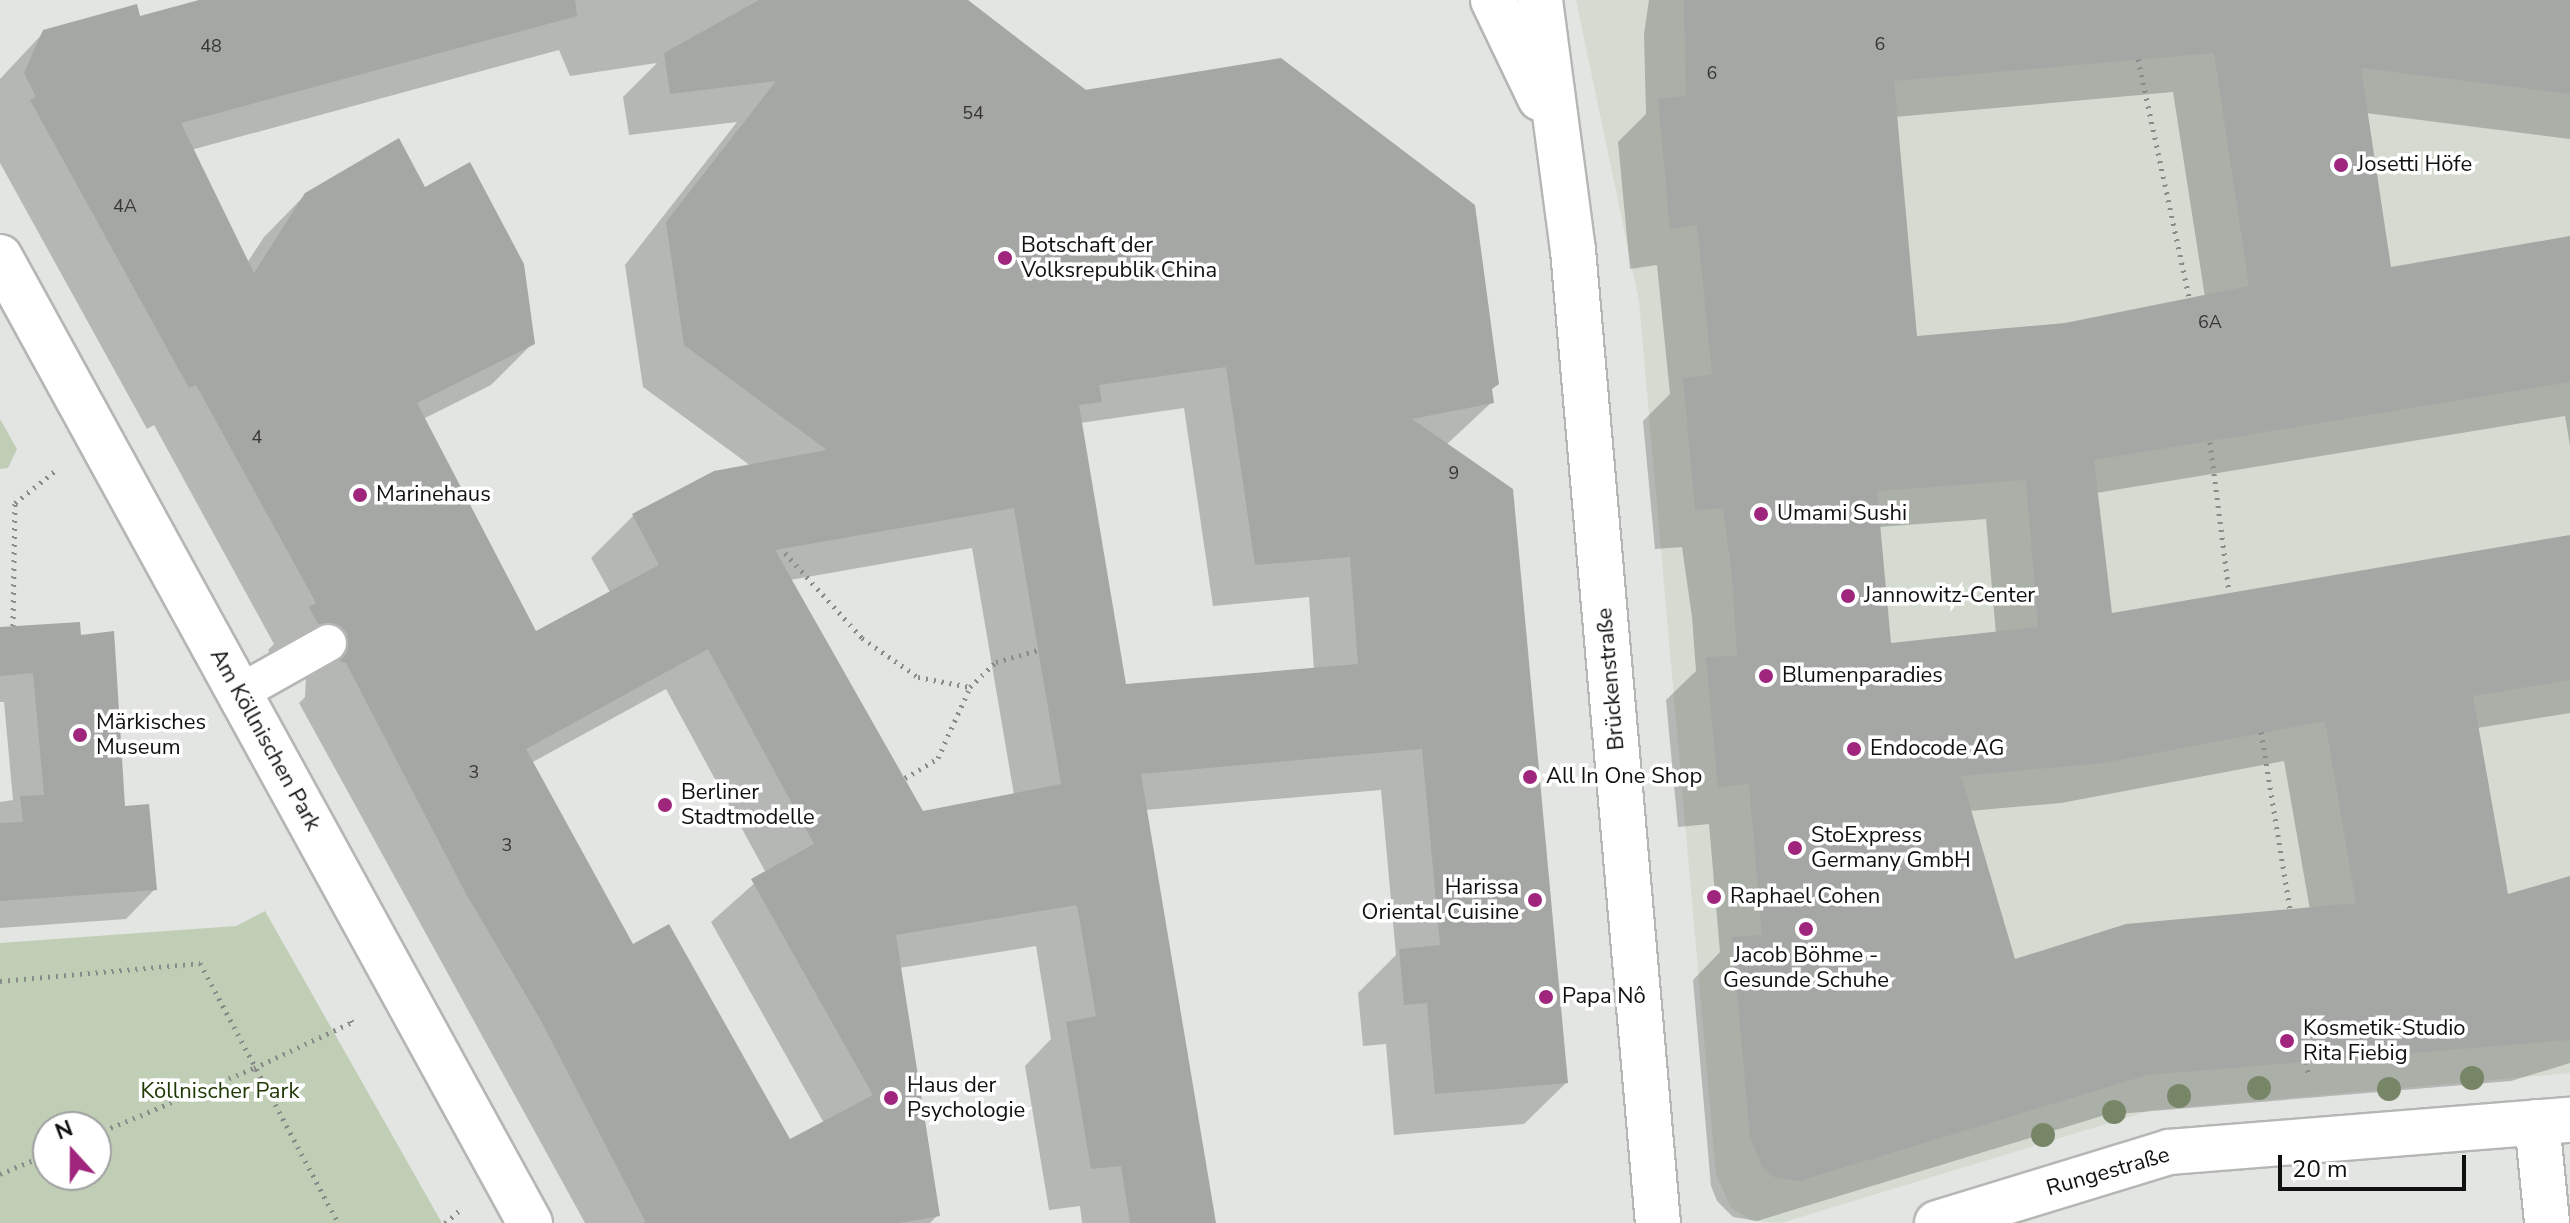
<!DOCTYPE html>
<html>
<head>
<meta charset="utf-8">
<style>
  body { margin:0 }
  #map { position:relative; width:2570px; height:1223px; overflow:hidden; background:#e3e5e2; font-family:"Nunito Sans",sans-serif }
  div>[style] { position:absolute }
  .built>* { inset:0; background:#d5dbd1 }
  .green>* { inset:0; background:#c0ceb6 }
  .shadow>* { inset:0; background:#0003 }
  .building>* { inset:0; background:#a5a7a4 }
  .path>* { height:5px; margin-top:-2.5px; transform-origin:0; background:repeating-linear-gradient(90deg,#898b89 0 2px,transparent 0 8px) }
  .roads { filter:drop-shadow(2px 0 #b5b7b4) drop-shadow(-2px 0 #b5b7b4) drop-shadow(0 2px #b5b7b4) drop-shadow(0 -2px #b5b7b4) }
  .lane>* { height:36px; margin:-18px; padding:0 18px; transform-origin:18px; border-radius:18px; background:#fff }
  .street>* { height:44px; margin:-22px; padding:0 22px; transform-origin:22px; border-radius:22px; background:#fff }
  .secondary>* { height:44px; margin:-22px; padding:0 22px; transform-origin:22px; border-radius:22px; background:#fff }
  .trees>* { width:24px; height:24px; margin:-12px; border-radius:50%; background:#788668 }
  .dots>* { width:22px; height:22px; translate:-50% -50%; box-sizing:border-box; border:4px solid #fff; border-radius:50% }
  span { translate:-50% -50%; white-space:nowrap; text-align:center; line-height:1.15; -webkit-text-stroke:7px #fff; paint-order:stroke }
  .number-label { font-size:18px; color:#353635 }
  .number-label span { -webkit-text-stroke-width:0 }
  .poi-label { font-size:22px; color:#101110 }
  .left { translate:0 -50%; text-align:left }
  .right { translate:-100% -50%; text-align:right }
  .street-label { font-size:22px; color:#101110 }
  .park-label { font-size:22px; color:#203905 }
  .north { position:absolute; left:32px; top:1111px; width:80px; height:80px; box-sizing:border-box; background:#fff; border:2px solid #9fa09f; border-radius:50%; rotate:339deg; font-size:22px; font-weight:700; line-height:32px; text-align:center; color:#101110 }
  .north::after { content:''; display:block; margin:auto; width:28px; height:36px; background:#a0267d; clip-path:polygon(50% 0,100% 100%,50% 72%,0 100%) }
  .scale { position:absolute; left:2278px; top:1155px; width:188px; height:36px; box-sizing:border-box; border:4px solid #101110; border-top:0; padding-left:10px; font-size:24px; line-height:28px; white-space:nowrap; color:#101110; -webkit-text-stroke:6px #fff; paint-order:stroke }
</style>
</head>
<body>
<div id="map">
  <div class="built">
    <div style="clip-path:polygon(1576px 0,2570px 0,2570px 1073px,2152px 1110px,1781px 1223px,1753px 1221px,1731px 1208px,1716px 1174px,1639px 301px)"></div>
  </div>
  <div class="green">
    <div style="clip-path:polygon(0 419px,17px 449px,8px 468px,0 469px)"></div>
    <div style="clip-path:polygon(evenodd,265px 911px,442px 1223px,0 1223px,0 943px,236px 926px,265px 911px,48px 1127px,96px 1127px,96px 1175px,48px 1175px,48px 1127px)"></div>
  </div>
  <div class="shadow">
    <div style="clip-path:polygon(evenodd,207px 0,965px 0,1491px 390px,1492px 402px,1446px 445px,1566px 1083px,1524px 1124px,1394px 1135px,1386px 1044px,1363px 1046px,1358px 993px,1396px 955px,1381px 790px,1145px 810px,1214px 1223px,1082px 1223px,1080px 1206px,1049px 1210px,1025px 1066px,1051px 1039px,1036px 946px,899px 968px,938px 1215px,930px 1223px,585px 1223px,299px 703px,305px 697px,306px 676px,277px 665px,268px 650px,274px 644px,154px 425px,147px 429px,0 163px,0 79px,44px 32px,139px 19px,207px 0,559px 50px,570px 76px,657px 63px,623px 97px,629px 135px,737px 122px,625px 265px,643px 387px,751px 466px,715px 473px,633px 516px,591px 558px,611px 594px,535px 634px,423px 419px,491px 385px,533px 343px,424px 190px,306px 194px,264px 237px,247px 263px,191px 150px,559px 50px,207px 0,1184px 408px,1213px 606px,1309px 597px,1314px 670px,1124px 686px,1080px 423px,1184px 408px,207px 0,972px 548px,1014px 795px,922px 813px,790px 580px,972px 548px,207px 0,666px 689px,766px 873px,711px 922px,824px 1123px,789px 1142px,632px 947px,531px 763px,666px 689px)"></div>
    <div style="clip-path:polygon(evenodd,1649px 0,2570px 0,2570px 139px,2366px 113px,2389px 269px,2570px 238px,2570px 446px,2565px 416px,2096px 493px,2111px 616px,2570px 538px,2570px 713px,2477px 728px,2506px 897px,2570px 878px,2570px 1063px,2511px 1081px,2105px 1115px,1757px 1221px,1733px 1217px,1717px 1201px,1711px 1186px,1693px 980px,1720px 952px,1709px 824px,1678px 827px,1666px 700px,1696px 671px,1692px 617px,1682px 547px,1655px 549px,1643px 421px,1670px 394px,1657px 265px,1630px 269px,1618px 142px,1646px 114px,1644px 34px,1649px 0,2173px 92px,2205px 297px,2065px 325px,1915px 338px,1895px 117px,2173px 92px,1649px 0,1986px 519px,1996px 634px,1889px 645px,1879px 527px,1986px 519px,1649px 0,2284px 761px,2310px 910px,2014px 961px,1969px 811px,2061px 803px,2284px 761px)"></div>
    <div style="clip-path:polygon(0 629px,79px 637px,123px 808px,155px 889px,126px 919px,0 928px,0 802px,13px 800px,4px 702px,0 702px)"></div>
  </div>
  <div class="building">
    <div style="clip-path:polygon(evenodd,199px 0,575px 0,577px 16px,181px 123px,254px 273px,305px 193px,399px 138px,425px 187px,470px 162px,524px 264px,535px 344px,417px 403px,536px 631px,659px 565px,632px 514px,714px 471px,827px 450px,684px 345px,666px 222px,776px 81px,670px 94px,664px 53px,759px 0,968px 0,1085px 90px,1281px 58px,1475px 205px,1499px 384px,1492px 389px,1494px 403px,1412px 419px,1513px 489px,1568px 1083px,1435px 1094px,1427px 1003px,1404px 1005px,1399px 949px,1440px 945px,1422px 749px,1141px 774px,1216px 1223px,1130px 1223px,1121px 1166px,1091px 1169px,1066px 1022px,1096px 1016px,1077px 905px,896px 935px,940px 1216px,899px 1223px,646px 1223px,540px 1019px,465px 892px,346px 663px,339px 661px,346px 653px,347px 633px,338px 625px,318px 624px,309px 607px,316px 603px,196px 385px,189px 388px,30px 100px,36px 97px,24px 73px,43px 30px,137px 4px,140px 16px,199px 0,1226px 367px,1255px 565px,1350px 557px,1358px 664px,1126px 684px,1079px 405px,1102px 402px,1099px 385px,1226px 367px,199px 0,1014px 508px,1061px 784px,923px 811px,775px 550px,1014px 508px,199px 0,708px 649px,814px 844px,751px 879px,873px 1095px,790px 1139px,669px 924px,633px 944px,526px 749px,708px 649px)"></div>
    <div style="clip-path:polygon(evenodd,1684px 0,2570px 0,2570px 94px,2361px 68px,2391px 267px,2570px 236px,2570px 382px,2094px 460px,2112px 613px,2570px 535px,2570px 680px,2473px 696px,2508px 894px,2570px 876px,2570px 1040px,2147px 1075px,1799px 1181px,1774px 1177px,1762px 1167px,1750px 1136px,1732px 937px,1762px 935px,1749px 784px,1718px 787px,1706px 657px,1737px 656px,1732px 575px,1723px 508px,1695px 510px,1683px 378px,1712px 375px,1697px 225px,1670px 229px,1658px 99px,1686px 96px,1684px 0,2214px 53px,2249px 286px,2065px 323px,1917px 336px,1894px 81px,2214px 53px,1684px 0,2026px 480px,2038px 627px,1891px 643px,1877px 491px,2026px 480px,1684px 0,2325px 721px,2356px 903px,2126px 924px,2015px 959px,1961px 776px,2103px 763px,2325px 721px)"></div>
    <div style="clip-path:polygon(80px 622px,81px 635px,114px 631px,125px 806px,149px 804px,157px 890px,0 901px,0 823px,23px 822px,20px 796px,44px 795px,33px 673px,0 676px,0 627px)"></div>
  </div>
  <div class="path">
    <div style="left:2138px;top:59px;width:243px;rotate:77.9deg"></div>
    <div style="left:2210px;top:442px;width:151px;rotate:82.8deg"></div>
    <div style="left:785px;top:553px;width:115px;rotate:47.8deg"></div>
    <div style="left:862px;top:638px;width:68px;rotate:34.9deg"></div>
    <div style="left:918px;top:677px;width:53px;rotate:10.9deg"></div>
    <div style="left:13px;top:626px;width:123px;rotate:-89.1deg"></div>
    <div style="left:15px;top:503px;width:51px;rotate:-38.7deg"></div>
    <div style="left:2261px;top:732px;width:179px;rotate:80.7deg"></div>
    <div style="left:905px;top:778px;width:39px;rotate:-31deg"></div>
    <div style="left:938px;top:758px;width:78px;rotate:-65.7deg"></div>
    <div style="left:970px;top:687px;width:36px;rotate:-44deg"></div>
    <div style="left:996px;top:662px;width:44px;rotate:-15.9deg"></div>
    <div style="left:0;top:981px;width:201px;rotate:-5.1deg"></div>
    <div style="left:200px;top:963px;width:294px;rotate:62deg"></div>
    <div style="left:2307px;top:1062px;width:15px;rotate:86deg"></div>
    <div style="left:96px;top:1134px;width:171px;rotate:-22.7deg"></div>
    <div style="left:254px;top:1068px;width:108px;rotate:-25.1deg"></div>
    <div style="left:352px;top:1022px;width:4px;rotate:-117deg"></div>
    <div style="left:0;top:1174px;width:52px;rotate:-22.6deg"></div>
    <div style="left:445px;top:1223px;width:18px;rotate:-41deg"></div>
  </div>
  <div class="roads">
    <div class="lane">
      <div style="left:239px;top:693px;width:102px;rotate:-29.3deg"></div>
    </div>
    <div class="street">
      <div style="left:0;top:257px;width:1102px;rotate:61.25deg"></div>
      <div style="left:2537px;top:1122px;width:101px;rotate:84.3deg"></div>
      <div style="left:1937px;top:1223px;width:243px;rotate:-17deg"></div>
      <div style="left:2169px;top:1152px;width:402px;rotate:-4.6deg"></div>
    </div>
    <div class="secondary">
      <div style="left:1493px;top:0;width:109px;rotate:64.4deg"></div>
      <div style="left:1540px;top:0;width:252px;rotate:82.5deg"></div>
      <div style="left:1573px;top:250px;width:977px;rotate:85.01deg"></div>
    </div>
  </div>
  <div class="trees">
    <div style="left:2472px;top:1078px"></div>
    <div style="left:2259px;top:1088px"></div>
    <div style="left:2389px;top:1089px"></div>
    <div style="left:2179px;top:1096px"></div>
    <div style="left:2114px;top:1112px"></div>
    <div style="left:2043px;top:1135px"></div>
  </div>
  <div class="dots">
    <div style="left:2341px;top:165px;background:#a0267d"></div>
    <div style="left:1005px;top:258px;background:#a0267d"></div>
    <div style="left:360px;top:495px;background:#a0267d"></div>
    <div style="left:1761px;top:514px;background:#a0267d"></div>
    <div style="left:1848px;top:596px;background:#a0267d"></div>
    <div style="left:1766px;top:676px;background:#a0267d"></div>
    <div style="left:80px;top:735px;background:#a0267d"></div>
    <div style="left:1854px;top:749px;background:#a0267d"></div>
    <div style="left:1530px;top:777px;background:#a0267d"></div>
    <div style="left:665px;top:805px;background:#a0267d"></div>
    <div style="left:1795px;top:848px;background:#a0267d"></div>
    <div style="left:1714px;top:897px;background:#a0267d"></div>
    <div style="left:1535px;top:900px;background:#a0267d"></div>
    <div style="left:1806px;top:929px;background:#a0267d"></div>
    <div style="left:1546px;top:997px;background:#a0267d"></div>
    <div style="left:2287px;top:1041px;background:#a0267d"></div>
    <div style="left:891px;top:1098px;background:#a0267d"></div>
  </div>
  <div class="number-label">
    <span style="left:1880px;top:44px">6</span>
    <span style="left:211px;top:46px">48</span>
    <span style="left:1712px;top:73px">6</span>
    <span style="left:973px;top:113px">54</span>
    <span style="left:125px;top:206px">4A</span>
    <span style="left:2210px;top:322px">6A</span>
    <span style="left:257px;top:437px">4</span>
    <span style="left:1454px;top:473px">9</span>
    <span style="left:474px;top:772px">3</span>
    <span style="left:507px;top:845px">3</span>
  </div>
  <div class="poi-label">
    <span class="left" style="left:2357px;top:165px">Josetti Höfe</span>
    <span class="left" style="left:1021px;top:258px">Botschaft der<br>Volksrepublik China</span>
    <span class="left" style="left:376px;top:495px">Marinehaus</span>
    <span class="left" style="left:1777px;top:514px">Umami Sushi</span>
    <span class="left" style="left:1864px;top:596px">Jannowitz-Center</span>
    <span class="left" style="left:1782px;top:676px">Blumenparadies</span>
    <span class="left" style="left:96px;top:735px">Märkisches<br>Museum</span>
    <span class="left" style="left:1870px;top:749px">Endocode AG</span>
    <span class="left" style="left:1546px;top:777px">All In One Shop</span>
    <span class="left" style="left:681px;top:805px">Berliner<br>Stadtmodelle</span>
    <span class="left" style="left:1811px;top:848px">StoExpress<br>Germany GmbH</span>
    <span class="right" style="left:1519px;top:900px">Harissa<br>Oriental Cuisine</span>
    <span class="left" style="left:1730px;top:897px">Raphael Cohen</span>
    <span style="left:1806px;top:968px">Jacob Böhme -<br>Gesunde Schuhe</span>
    <span class="left" style="left:1562px;top:997px">Papa Nô</span>
    <span class="left" style="left:2303px;top:1041px">Kosmetik-Studio<br>Rita Fiebig</span>
    <span class="left" style="left:907px;top:1098px">Haus der<br>Psychologie</span>
  </div>
  <div class="street-label">
    <span style="left:1611px;top:679px;rotate:-95deg">Brückenstraße</span>
    <span style="left:265px;top:740px;rotate:61deg">Am Köllnischen Park</span>
    <span style="left:2108px;top:1172px;rotate:-16deg">Rungestraße</span>
  </div>
  <div class="park-label">
    <span style="left:220px;top:1092px">Köllnischer Park</span>
  </div>
  <div class="north">N</div>
  <div class="scale">20 m</div>
</div>
</body>
</html>
